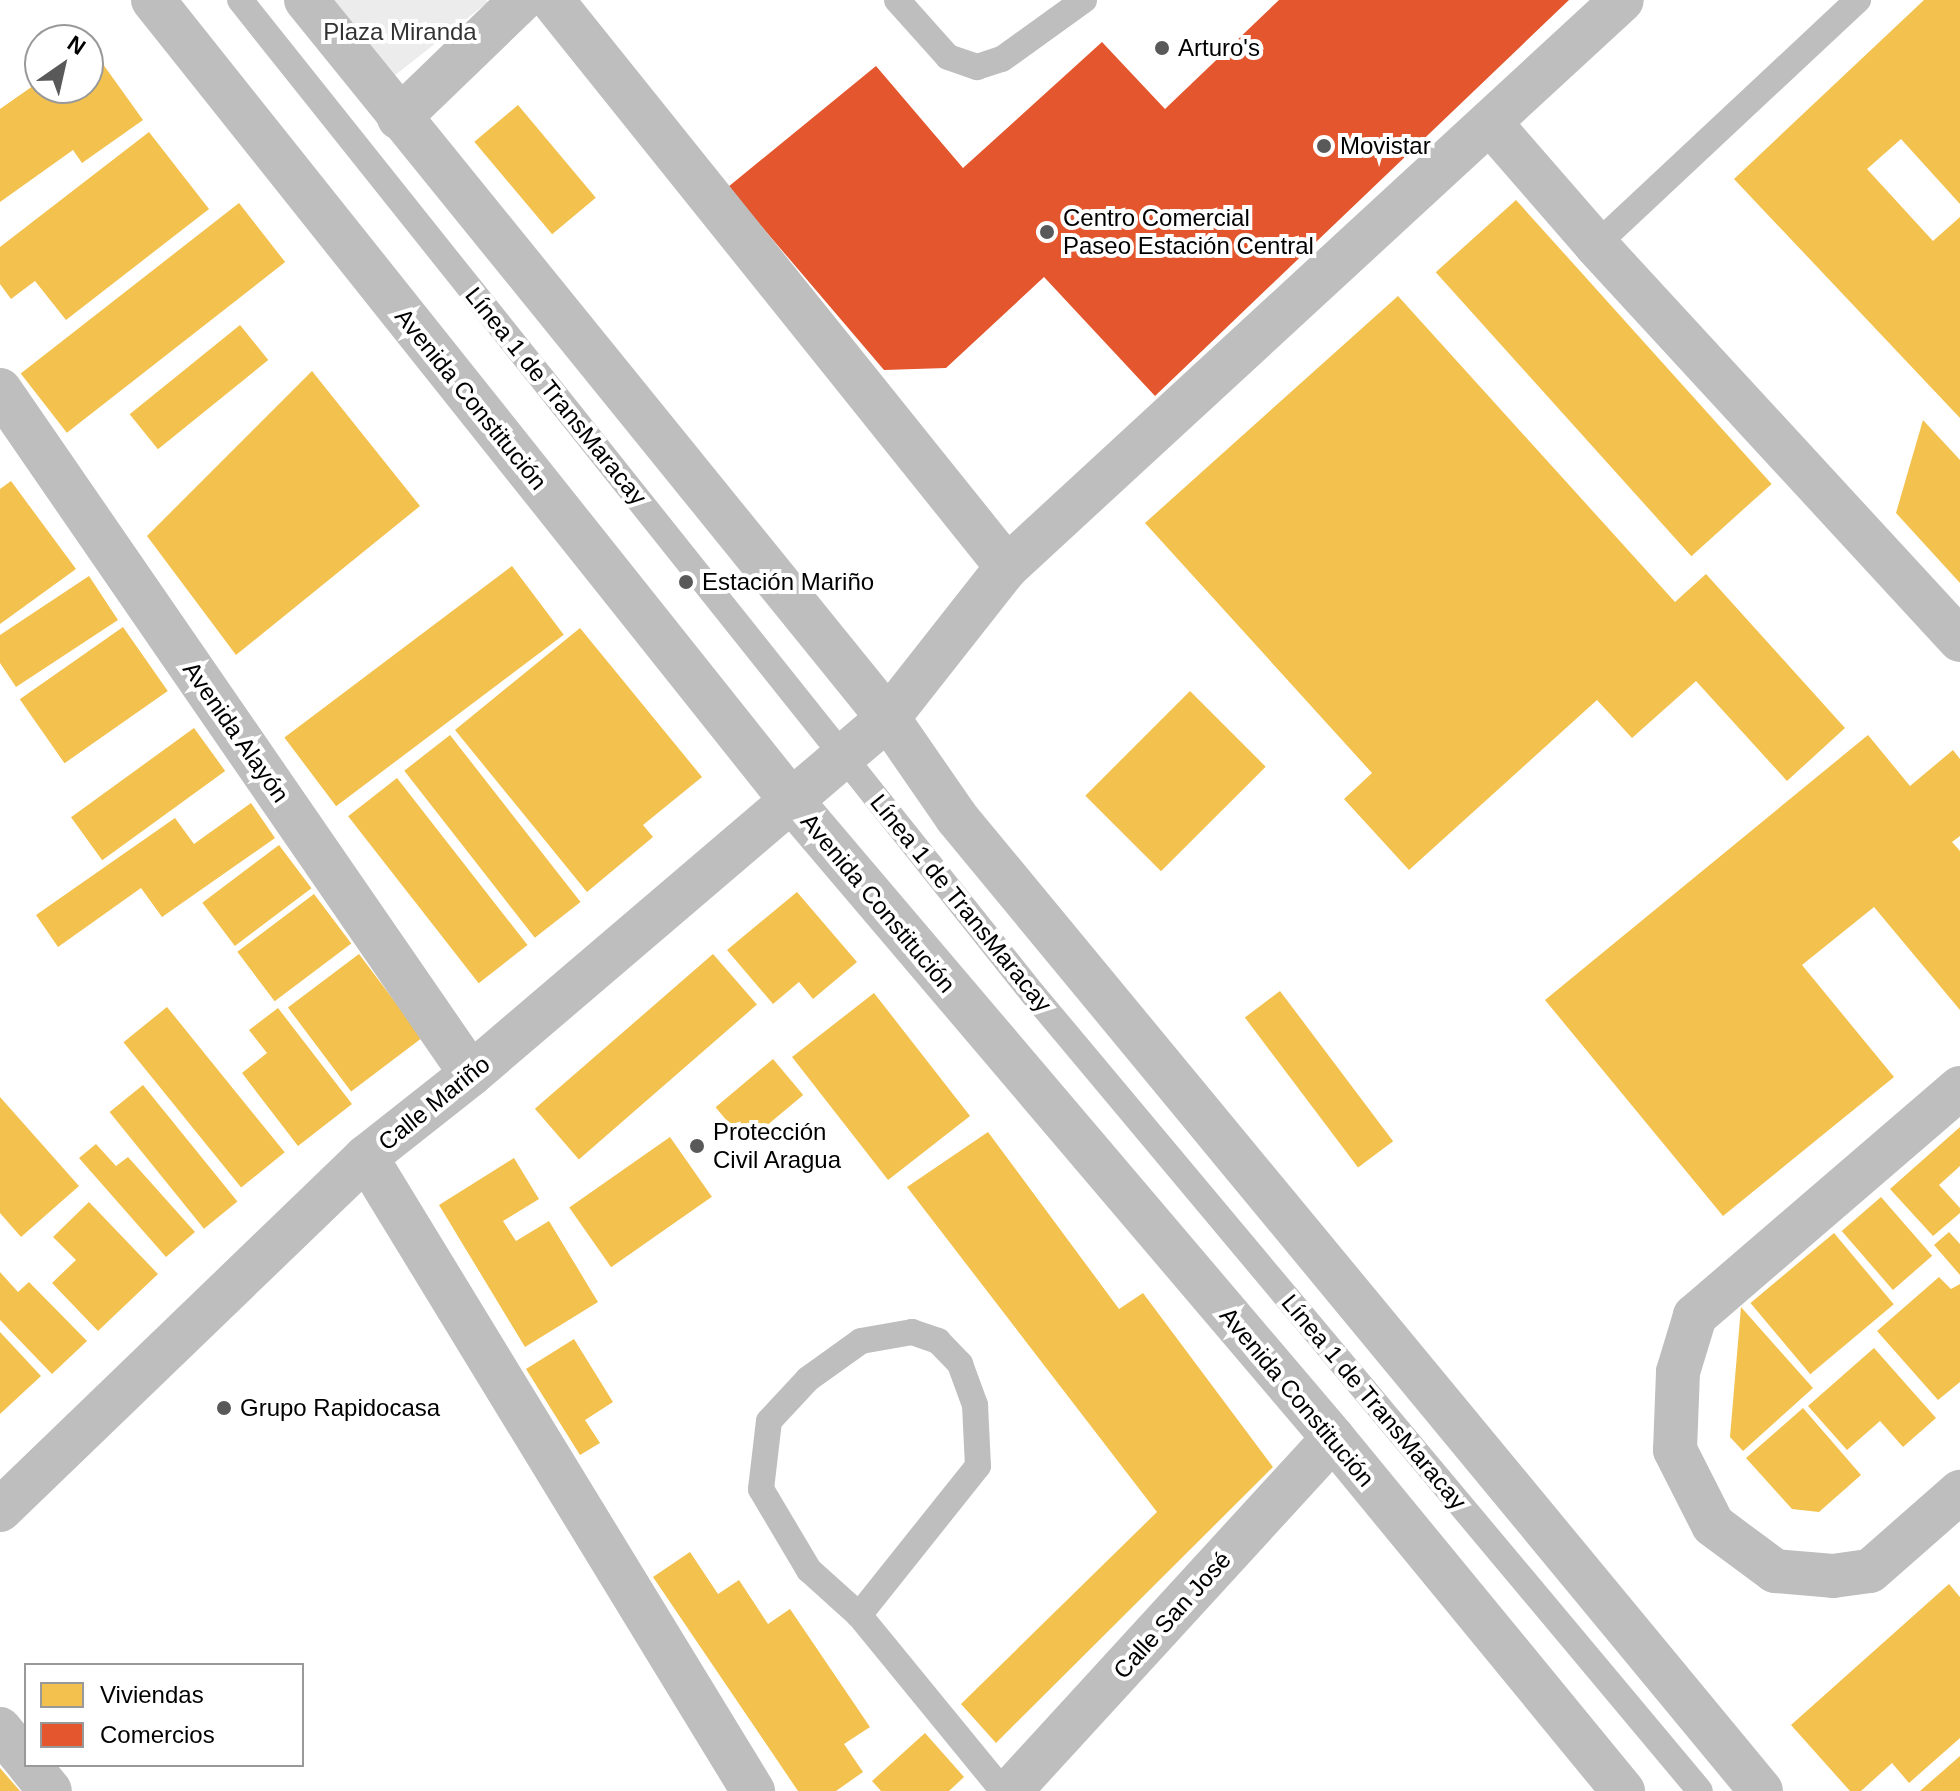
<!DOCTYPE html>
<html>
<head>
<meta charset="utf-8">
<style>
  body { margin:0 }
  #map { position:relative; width:1960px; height:1791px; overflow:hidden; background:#fff; font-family:Arial,sans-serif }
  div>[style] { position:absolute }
  .green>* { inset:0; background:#ececec }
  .homes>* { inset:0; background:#f2c14e; transform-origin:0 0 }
  .shops>* { inset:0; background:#e4572e }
  .service>* { height:26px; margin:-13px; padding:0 13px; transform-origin:13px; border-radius:13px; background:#bebebe }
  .minor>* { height:44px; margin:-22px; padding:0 22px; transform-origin:22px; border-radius:22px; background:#bebebe }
  .tertiary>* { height:44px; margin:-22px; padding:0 22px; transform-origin:22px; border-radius:22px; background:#bebebe }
  .dots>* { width:22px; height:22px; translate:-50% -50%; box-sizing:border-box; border:4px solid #fff; border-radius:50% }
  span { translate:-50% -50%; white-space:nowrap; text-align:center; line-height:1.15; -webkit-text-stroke:8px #fff; paint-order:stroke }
  .park-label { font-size:24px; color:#333 }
  .poi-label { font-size:24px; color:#000 }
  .left { translate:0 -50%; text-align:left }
  .street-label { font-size:24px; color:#000 }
  .legend { position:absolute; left:24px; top:1663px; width:280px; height:104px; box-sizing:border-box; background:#fff; border:2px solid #999; margin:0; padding:10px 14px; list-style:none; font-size:24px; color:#000 }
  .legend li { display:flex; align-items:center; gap:16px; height:40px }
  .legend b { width:40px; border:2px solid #999 }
  .north { position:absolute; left:24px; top:24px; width:80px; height:80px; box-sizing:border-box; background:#fff; border:2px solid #999; border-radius:50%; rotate:34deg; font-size:22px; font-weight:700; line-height:32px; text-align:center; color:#000 }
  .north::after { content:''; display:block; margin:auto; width:28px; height:36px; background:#595959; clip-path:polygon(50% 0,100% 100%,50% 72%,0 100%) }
</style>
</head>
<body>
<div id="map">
  <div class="green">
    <div style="clip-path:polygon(334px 0,486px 0,488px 2px,394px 76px)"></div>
  </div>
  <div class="homes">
    <div style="clip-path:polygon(1924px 0,1960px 0,1960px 204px,1901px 139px,1867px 169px,1933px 241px,1960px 217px,1960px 418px,1734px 179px)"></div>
    <div style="clip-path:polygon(90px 46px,143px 120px,82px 163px,73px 150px,0 202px,0 109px,40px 81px,40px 88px,88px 88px)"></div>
    <div style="left:518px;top:105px;width:121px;height:57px;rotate:50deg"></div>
    <div style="clip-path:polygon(149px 132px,209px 209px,66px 320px,35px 281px,11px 299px,0 284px,0 247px)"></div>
    <div style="left:1516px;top:200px;width:382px;height:108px;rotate:48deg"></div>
    <div style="left:239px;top:203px;width:75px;height:277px;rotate:52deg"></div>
    <div style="clip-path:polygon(1398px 296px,1675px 602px,1706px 574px,1845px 728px,1787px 781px,1696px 681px,1632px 738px,1597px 700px,1409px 870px,1344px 799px,1372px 773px,1145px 523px)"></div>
    <div style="left:240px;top:325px;width:45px;height:142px;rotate:51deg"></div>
    <div style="clip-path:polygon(312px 371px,420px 506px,236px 655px,147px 536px)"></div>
    <div style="clip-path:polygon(1923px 420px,1960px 460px,1960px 583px,1896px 513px)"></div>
    <div style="clip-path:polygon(11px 481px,76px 569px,0 624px,0 489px)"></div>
    <div style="left:512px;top:566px;width:86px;height:285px;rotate:53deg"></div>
    <div style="clip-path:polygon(89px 576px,118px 620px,16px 687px,0 663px,0 635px)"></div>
    <div style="left:123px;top:627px;width:78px;height:126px;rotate:55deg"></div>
    <div style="clip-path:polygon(580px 628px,702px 777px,643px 825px,653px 837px,587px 892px,455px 730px)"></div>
    <div style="left:1190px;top:691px;width:107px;height:148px;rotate:45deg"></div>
    <div style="left:194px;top:728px;width:53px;height:152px;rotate:54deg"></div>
    <div style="left:450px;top:735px;width:212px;height:58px;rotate:52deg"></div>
    <div style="clip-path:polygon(1868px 735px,1910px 786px,1953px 750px,1960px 759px,1960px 836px,1952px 842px,1960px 851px,1960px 1010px,1874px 907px,1802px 965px,1894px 1077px,1723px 1216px,1545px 1000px)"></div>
    <div style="left:397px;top:778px;width:212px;height:62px;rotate:52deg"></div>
    <div style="clip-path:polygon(251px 803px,275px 838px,162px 917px,141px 888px,58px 947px,36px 915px,175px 818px,194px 844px)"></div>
    <div style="left:279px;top:845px;width:54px;height:96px;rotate:53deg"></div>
    <div style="clip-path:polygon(797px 892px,857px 962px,813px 999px,799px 982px,773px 1004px,727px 950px)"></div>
    <div style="left:314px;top:894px;width:62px;height:96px;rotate:53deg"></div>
    <div style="left:359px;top:954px;width:105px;height:89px;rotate:53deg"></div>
    <div style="left:713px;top:954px;width:67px;height:236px;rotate:49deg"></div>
    <div style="left:1280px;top:991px;width:188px;height:44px;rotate:53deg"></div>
    <div style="left:874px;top:993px;width:156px;height:104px;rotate:52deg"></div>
    <div style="left:167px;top:1007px;width:187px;height:56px;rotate:51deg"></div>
    <div style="clip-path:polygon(278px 1008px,352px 1104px,298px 1146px,242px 1073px,267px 1053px,249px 1030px)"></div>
    <div style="left:773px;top:1059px;width:47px;height:75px;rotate:50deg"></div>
    <div style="left:143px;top:1085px;width:150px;height:43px;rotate:51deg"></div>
    <div style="clip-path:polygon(0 1097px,79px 1186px,21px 1237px,0 1213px)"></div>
    <div style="clip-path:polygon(1960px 1127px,1960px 1166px,1939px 1185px,1960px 1208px,1960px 1213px,1933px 1236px,1890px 1189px)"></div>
    <div style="clip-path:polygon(988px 1132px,1119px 1309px,1143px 1293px,1273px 1467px,996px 1743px,961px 1704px,1157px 1512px,907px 1187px)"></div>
    <div style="left:670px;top:1137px;width:73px;height:123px;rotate:55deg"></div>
    <div style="clip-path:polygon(96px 1144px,116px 1166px,128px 1157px,195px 1232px,166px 1257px,79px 1158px)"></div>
    <div style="clip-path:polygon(514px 1158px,539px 1199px,503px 1221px,516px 1241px,549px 1221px,598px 1302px,525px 1347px,439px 1205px)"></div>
    <div style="left:1881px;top:1197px;width:78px;height:52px;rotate:49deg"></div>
    <div style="clip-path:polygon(89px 1202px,158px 1274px,98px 1331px,52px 1283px,76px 1260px,53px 1237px)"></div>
    <div style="clip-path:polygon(1949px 1232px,1960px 1244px,1960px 1275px,1934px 1245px)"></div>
    <div style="left:1834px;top:1233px;width:93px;height:109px;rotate:50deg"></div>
    <div style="clip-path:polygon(0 1272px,18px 1292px,29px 1282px,87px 1341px,52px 1374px,0 1320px)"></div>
    <div style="clip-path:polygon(1939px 1277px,1951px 1289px,1960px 1284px,1960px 1382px,1938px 1400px,1877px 1331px)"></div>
    <div style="clip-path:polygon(1741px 1307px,1813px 1388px,1743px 1451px,1730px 1437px)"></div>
    <div style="clip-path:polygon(0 1332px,41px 1376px,0 1414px)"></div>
    <div style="clip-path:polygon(574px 1339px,613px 1402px,585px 1420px,600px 1443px,580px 1455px,526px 1369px)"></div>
    <div style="clip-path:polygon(1874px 1348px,1936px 1418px,1903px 1447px,1880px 1421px,1847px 1450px,1808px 1406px)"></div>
    <div style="clip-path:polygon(1803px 1408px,1861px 1475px,1819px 1512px,1792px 1509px,1746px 1458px)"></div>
    <div style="clip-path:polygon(690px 1552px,718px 1594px,739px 1580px,768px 1624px,790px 1609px,870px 1727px,844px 1744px,863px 1772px,836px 1791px,798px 1791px,653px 1577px)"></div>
    <div style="clip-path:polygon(1949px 1584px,1960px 1597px,1960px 1738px,1909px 1783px,1892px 1763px,1861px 1791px,1850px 1791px,1791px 1725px)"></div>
    <div style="clip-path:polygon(925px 1733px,964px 1777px,949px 1791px,881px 1791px,872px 1781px)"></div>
    <div style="clip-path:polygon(1960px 1756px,1960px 1791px,1920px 1791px)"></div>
    <div style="clip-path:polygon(0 1768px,20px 1791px,0 1791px)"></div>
  </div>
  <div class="shops">
    <div style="clip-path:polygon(1279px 0,1569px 0,1155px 396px,1044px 277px,946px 368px,884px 370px,728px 187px,876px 66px,963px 168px,1102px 42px,1165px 109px)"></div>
  </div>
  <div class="service">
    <div style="left:240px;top:0;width:1272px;rotate:51.42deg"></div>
    <div style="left:1033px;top:994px;width:1039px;rotate:50.07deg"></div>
    <div style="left:897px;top:0;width:76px;rotate:48.2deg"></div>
    <div style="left:948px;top:57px;width:31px;rotate:19deg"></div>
    <div style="left:977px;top:67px;width:26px;rotate:-18deg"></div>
    <div style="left:1002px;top:59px;width:101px;rotate:-35.7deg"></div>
    <div style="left:1596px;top:245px;width:359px;rotate:-43.1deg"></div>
    <div style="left:912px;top:1332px;width:28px;rotate:19deg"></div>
    <div style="left:938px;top:1341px;width:32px;rotate:46deg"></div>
    <div style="left:960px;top:1364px;width:44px;rotate:69.9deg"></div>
    <div style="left:975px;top:1405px;width:61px;rotate:87.2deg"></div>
    <div style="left:978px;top:1466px;width:191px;rotate:128.6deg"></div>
    <div style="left:859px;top:1615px;width:67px;rotate:-138deg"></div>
    <div style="left:809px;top:1570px;width:94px;rotate:-120.7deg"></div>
    <div style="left:761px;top:1489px;width:68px;rotate:-83.3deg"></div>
    <div style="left:769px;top:1421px;width:57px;rotate:-47.1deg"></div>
    <div style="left:808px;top:1379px;width:65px;rotate:-35.6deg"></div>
    <div style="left:861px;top:1341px;width:52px;rotate:-10deg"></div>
    <div style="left:859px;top:1615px;width:227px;rotate:50.7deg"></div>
  </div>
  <div class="minor">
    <div style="left:552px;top:0;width:727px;rotate:51.25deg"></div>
    <div style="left:399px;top:118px;width:170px;rotate:-44deg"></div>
    <div style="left:1491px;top:124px;width:160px;rotate:49deg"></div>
    <div style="left:1596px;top:245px;width:537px;rotate:47.34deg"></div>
    <div style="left:0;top:390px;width:830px;rotate:55.45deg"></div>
    <div style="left:1960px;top:1088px;width:350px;rotate:139.3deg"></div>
    <div style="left:1695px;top:1316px;width:59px;rotate:106.9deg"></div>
    <div style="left:1678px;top:1372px;width:78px;rotate:92.2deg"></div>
    <div style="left:1675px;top:1450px;width:84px;rotate:63.1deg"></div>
    <div style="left:1713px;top:1525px;width:77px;rotate:36.6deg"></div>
    <div style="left:1775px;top:1571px;width:58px;rotate:4.9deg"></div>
    <div style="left:1833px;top:1576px;width:37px;rotate:-8deg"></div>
    <div style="left:1870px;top:1571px;width:120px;rotate:-41.3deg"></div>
    <div style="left:366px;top:1157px;width:743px;rotate:58.6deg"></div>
    <div style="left:0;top:1510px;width:508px;rotate:-43.96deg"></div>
    <div style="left:366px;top:1157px;width:134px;rotate:-38.3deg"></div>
    <div style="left:471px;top:1074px;width:548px;rotate:-40.49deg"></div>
    <div style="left:888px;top:718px;width:192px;rotate:-51.8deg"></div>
    <div style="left:1007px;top:567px;width:836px;rotate:-42.67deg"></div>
    <div style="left:0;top:1729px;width:41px;rotate:50.9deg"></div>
    <div style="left:29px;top:1765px;width:33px;rotate:51deg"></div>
    <div style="left:1010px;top:1791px;width:478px;rotate:-47.5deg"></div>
  </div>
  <div class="tertiary">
    <div style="left:153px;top:0;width:1022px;rotate:51.44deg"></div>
    <div style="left:790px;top:799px;width:839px;rotate:49.64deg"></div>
    <div style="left:1333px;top:1438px;width:457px;rotate:50.6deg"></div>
    <div style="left:306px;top:0;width:924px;rotate:50.97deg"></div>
    <div style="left:888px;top:718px;width:121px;rotate:55.4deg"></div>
    <div style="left:957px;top:818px;width:1262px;rotate:50.43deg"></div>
  </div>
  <div class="dots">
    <div style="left:1162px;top:48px;background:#595959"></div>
    <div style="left:1324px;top:146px;background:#595959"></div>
    <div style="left:1047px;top:232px;background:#595959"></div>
    <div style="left:686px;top:582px;background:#595959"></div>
    <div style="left:697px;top:1146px;background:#595959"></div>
    <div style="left:224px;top:1408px;background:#595959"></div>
  </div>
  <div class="park-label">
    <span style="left:400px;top:32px">Plaza Miranda</span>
  </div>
  <div class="poi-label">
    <span class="left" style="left:1178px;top:48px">Arturo's</span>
    <span class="left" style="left:1340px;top:146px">Movistar</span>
    <span class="left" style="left:1063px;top:232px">Centro Comercial<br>Paseo Estación Central</span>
    <span class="left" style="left:702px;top:582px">Estación Mariño</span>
    <span class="left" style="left:713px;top:1146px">Protección<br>Civil Aragua</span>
    <span class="left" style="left:240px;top:1408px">Grupo Rapidocasa</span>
  </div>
  <div class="street-label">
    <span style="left:556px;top:396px;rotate:51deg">Línea 1 de TransMaracay</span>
    <span style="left:471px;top:399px;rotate:51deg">Avenida Constitución</span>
    <span style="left:236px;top:732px;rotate:55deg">Avenida Alayón</span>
    <span style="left:878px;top:903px;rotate:50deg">Avenida Constitución</span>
    <span style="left:961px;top:903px;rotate:51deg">Línea 1 de TransMaracay</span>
    <span style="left:434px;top:1103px;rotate:-39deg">Calle Mariño</span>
    <span style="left:1297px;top:1397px;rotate:50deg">Avenida Constitución</span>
    <span style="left:1374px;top:1402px;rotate:50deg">Línea 1 de TransMaracay</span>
    <span style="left:1172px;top:1615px;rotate:-48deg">Calle San José</span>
  </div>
  <ul class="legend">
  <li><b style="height:22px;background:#f2c14e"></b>Viviendas</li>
  <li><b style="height:22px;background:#e4572e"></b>Comercios</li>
  </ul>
  <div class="north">N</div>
</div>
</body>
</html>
